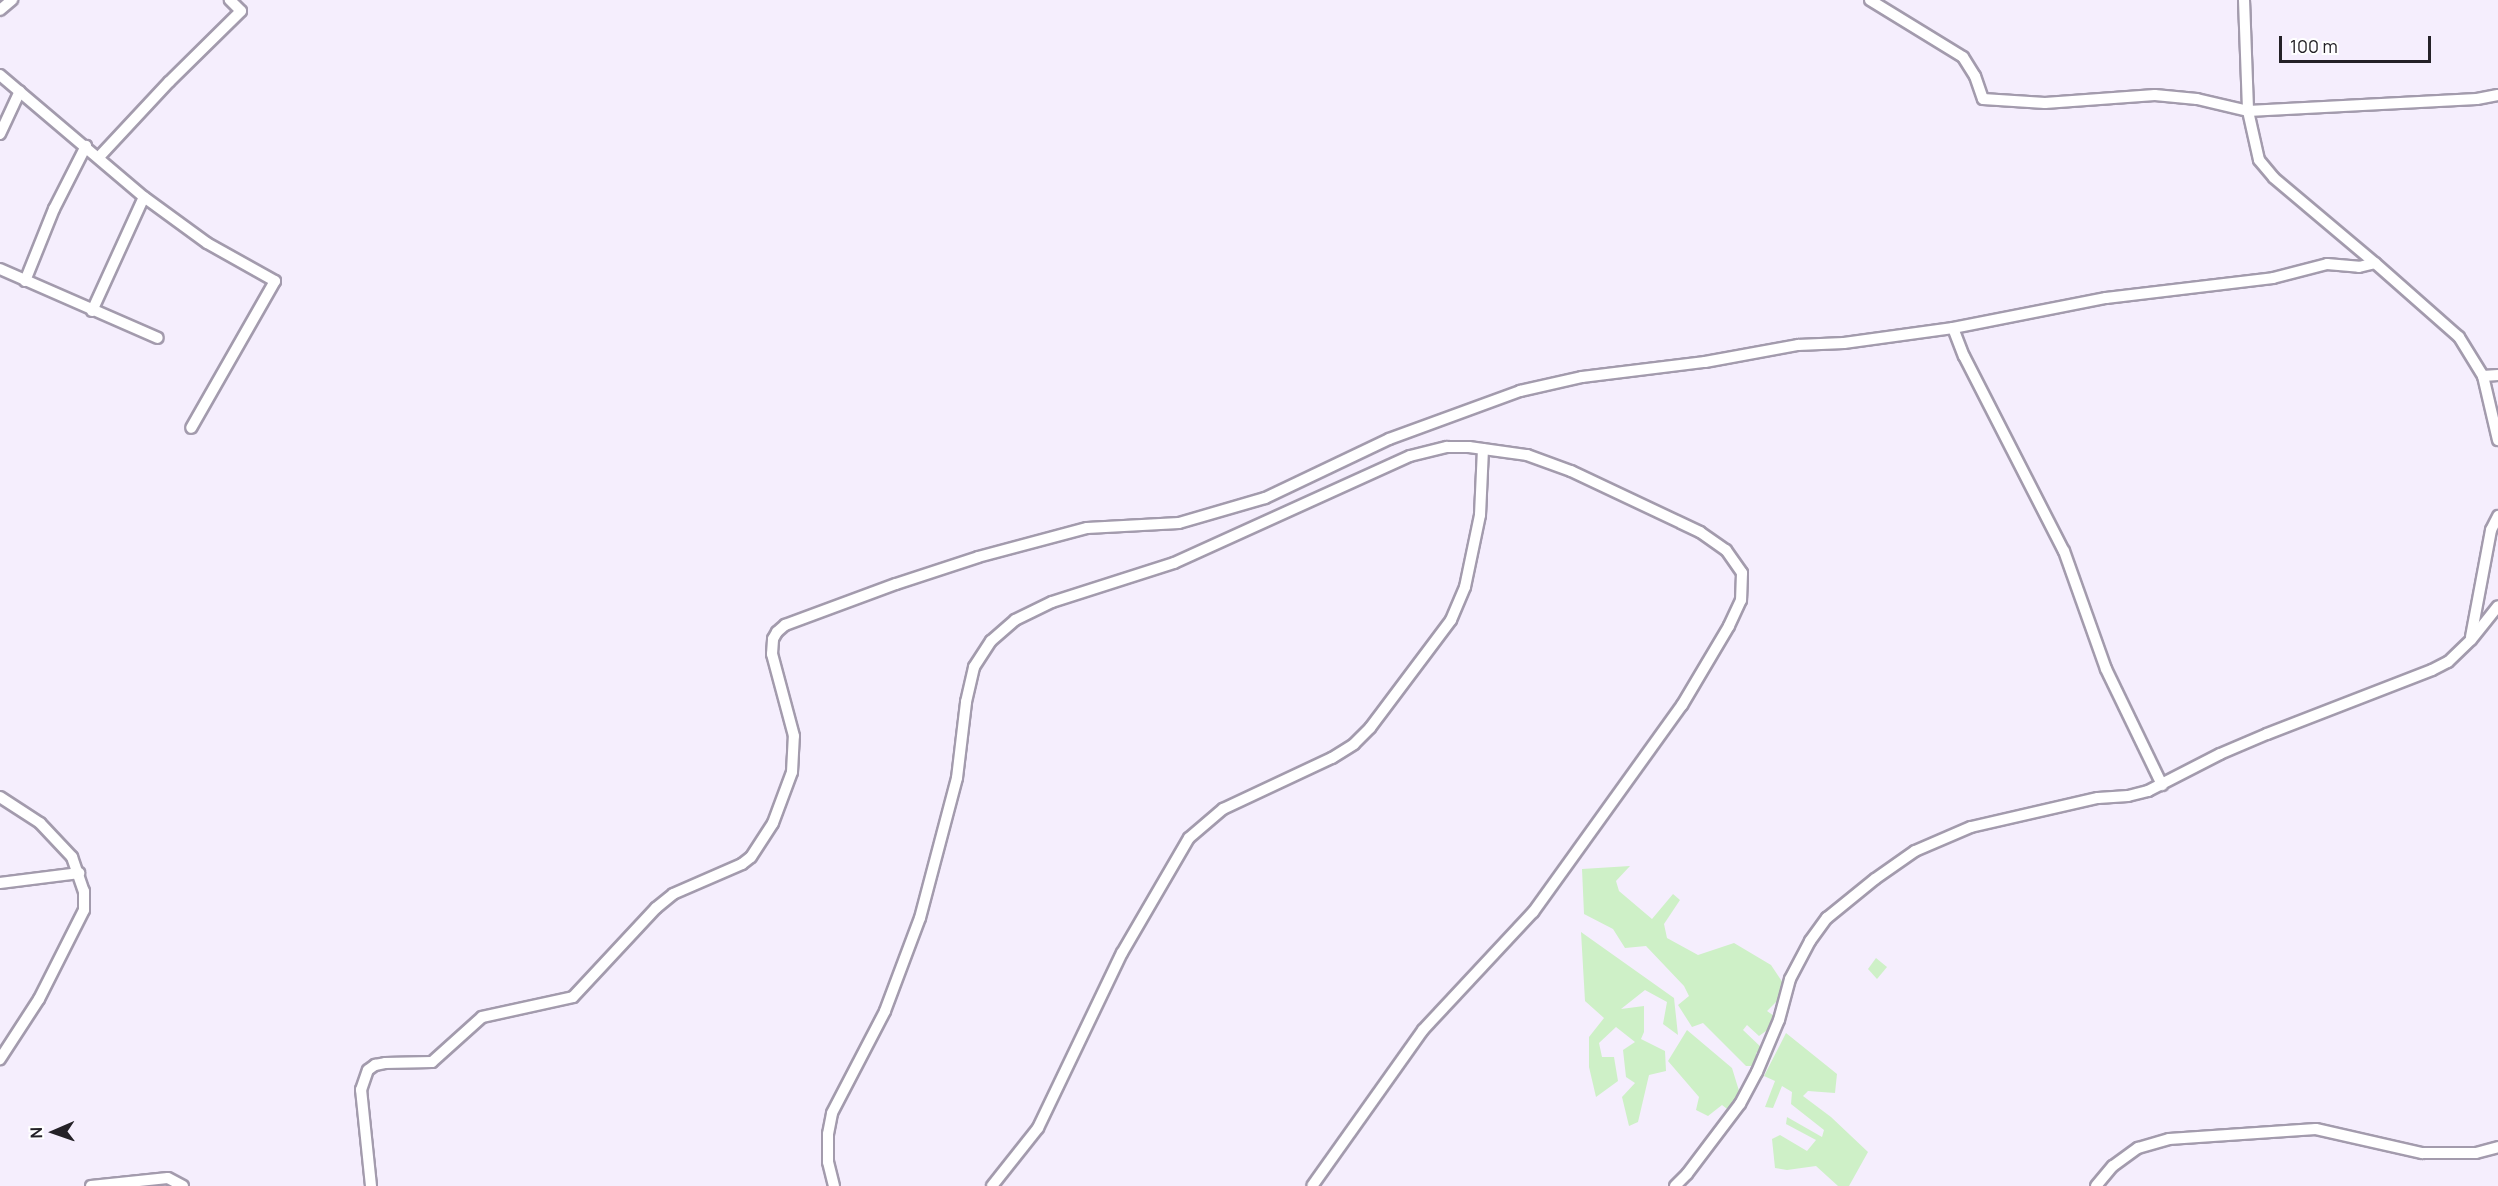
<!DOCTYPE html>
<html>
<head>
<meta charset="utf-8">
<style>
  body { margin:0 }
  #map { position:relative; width:2498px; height:1186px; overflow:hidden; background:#f5eefd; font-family:Manrope,sans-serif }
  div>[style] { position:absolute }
  .green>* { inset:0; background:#cef0c7 }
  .roads { filter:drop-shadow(2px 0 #a39bad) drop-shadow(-2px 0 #a39bad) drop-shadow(0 2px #a39bad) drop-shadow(0 -2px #a39bad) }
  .minor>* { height:10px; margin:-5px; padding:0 5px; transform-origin:5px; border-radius:5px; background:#fff }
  span { translate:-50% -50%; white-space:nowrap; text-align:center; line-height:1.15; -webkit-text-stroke:5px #fff; paint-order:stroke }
  .north { position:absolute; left:24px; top:1102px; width:60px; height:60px; -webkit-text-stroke:4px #fff; paint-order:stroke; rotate:268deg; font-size:16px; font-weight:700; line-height:24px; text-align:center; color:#242127 }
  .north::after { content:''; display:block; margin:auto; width:21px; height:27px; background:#242127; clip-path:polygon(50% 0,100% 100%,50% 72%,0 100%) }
  .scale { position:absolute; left:2279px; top:36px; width:152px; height:27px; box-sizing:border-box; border:3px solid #242127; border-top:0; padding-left:8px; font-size:18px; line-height:21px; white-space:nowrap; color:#242127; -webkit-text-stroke:4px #fff; paint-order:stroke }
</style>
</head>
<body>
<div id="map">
  <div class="green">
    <div style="clip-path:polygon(1630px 866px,1616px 881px,1619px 891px,1652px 919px,1673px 894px,1680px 900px,1664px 924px,1667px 938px,1698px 955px,1734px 943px,1771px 965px,1783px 983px,1783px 995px,1767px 1011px,1777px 1018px,1773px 1026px,1759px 1036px,1747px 1025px,1743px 1030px,1763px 1049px,1756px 1053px,1758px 1066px,1746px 1066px,1703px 1023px,1692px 1027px,1678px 1005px,1689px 996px,1684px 986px,1646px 946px,1625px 948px,1613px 929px,1584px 914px,1582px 869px)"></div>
    <div style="clip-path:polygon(1581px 932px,1674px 998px,1678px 1035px,1663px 1024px,1667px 1002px,1645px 990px,1621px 1009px,1644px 1006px,1644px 1032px,1641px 1039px,1665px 1051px,1666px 1071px,1649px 1075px,1638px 1122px,1629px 1126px,1622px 1097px,1635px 1083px,1626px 1077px,1623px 1050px,1635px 1042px,1616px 1027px,1599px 1043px,1602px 1057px,1614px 1057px,1618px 1081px,1596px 1097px,1589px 1067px,1589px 1037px,1604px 1018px,1585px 1001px)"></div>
    <div style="clip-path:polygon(1876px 958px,1887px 967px,1877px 979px,1868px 969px)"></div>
    <div style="clip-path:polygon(1687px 1030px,1732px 1068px,1740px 1094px,1731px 1112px,1722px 1105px,1708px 1116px,1696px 1110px,1699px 1097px,1668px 1061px)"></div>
    <div style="clip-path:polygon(1786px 1033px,1837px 1074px,1835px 1093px,1808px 1091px,1803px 1096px,1831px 1117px,1868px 1152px,1849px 1186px,1838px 1186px,1816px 1166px,1787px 1170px,1775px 1168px,1772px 1139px,1780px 1135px,1807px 1151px,1816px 1140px,1786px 1124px,1787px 1117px,1822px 1137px,1824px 1130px,1791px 1104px,1792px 1092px,1782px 1086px,1773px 1108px,1765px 1107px,1775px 1081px,1764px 1076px)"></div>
  </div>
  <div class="roads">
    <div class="minor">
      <div style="left:1870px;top:0;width:109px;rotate:31.5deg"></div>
      <div style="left:1963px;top:57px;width:22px;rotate:58deg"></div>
      <div style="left:1975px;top:76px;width:24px;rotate:71deg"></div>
      <div style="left:1983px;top:99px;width:62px;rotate:3.7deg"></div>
      <div style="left:2045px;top:103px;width:110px;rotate:-4.2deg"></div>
      <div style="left:2155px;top:95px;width:42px;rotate:5.4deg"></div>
      <div style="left:2197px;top:99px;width:52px;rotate:13.2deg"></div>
      <div style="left:2248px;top:111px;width:229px;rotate:-3deg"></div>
      <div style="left:2477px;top:99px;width:21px;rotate:-11deg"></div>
      <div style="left:2244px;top:0;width:111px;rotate:87.9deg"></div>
      <div style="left:2248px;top:111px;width:50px;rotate:77.3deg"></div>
      <div style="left:2259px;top:160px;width:23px;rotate:50deg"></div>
      <div style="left:2274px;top:178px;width:132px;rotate:40.1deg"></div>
      <div style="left:0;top:10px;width:16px;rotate:-40deg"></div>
      <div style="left:0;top:75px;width:189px;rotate:40.3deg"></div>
      <div style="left:144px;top:197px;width:78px;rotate:36.1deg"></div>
      <div style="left:207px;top:243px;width:78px;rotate:29.2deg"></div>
      <div style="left:275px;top:281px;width:169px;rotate:119.7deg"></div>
      <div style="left:0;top:134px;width:47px;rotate:-65.1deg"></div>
      <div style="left:99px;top:157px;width:103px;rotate:-47deg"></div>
      <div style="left:169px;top:82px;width:101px;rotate:-44.6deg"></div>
      <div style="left:241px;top:11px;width:16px;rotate:-135deg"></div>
      <div style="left:0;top:269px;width:172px;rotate:23.6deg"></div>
      <div style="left:25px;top:281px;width:78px;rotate:-68.1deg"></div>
      <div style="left:54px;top:209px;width:71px;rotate:-63.1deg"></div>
      <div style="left:92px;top:311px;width:125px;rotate:-65.5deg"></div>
      <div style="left:1953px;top:328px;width:30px;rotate:69deg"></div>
      <div style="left:1964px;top:356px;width:219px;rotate:62.9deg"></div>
      <div style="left:2064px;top:551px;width:125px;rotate:70.4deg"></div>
      <div style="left:2106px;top:669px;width:129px;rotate:64.2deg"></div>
      <div style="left:2483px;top:376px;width:15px;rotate:-4deg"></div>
      <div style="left:2471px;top:637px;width:109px;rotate:-79.4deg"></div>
      <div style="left:2491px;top:530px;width:16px;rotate:-63deg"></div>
      <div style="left:0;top:797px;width:48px;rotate:33deg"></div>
      <div style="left:40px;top:823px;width:47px;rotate:46.7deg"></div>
      <div style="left:72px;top:857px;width:36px;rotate:71deg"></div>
      <div style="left:84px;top:891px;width:19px;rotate:90deg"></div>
      <div style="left:84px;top:910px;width:100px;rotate:116.8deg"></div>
      <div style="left:39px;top:999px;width:72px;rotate:123deg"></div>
      <div style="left:0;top:883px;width:80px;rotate:-7.2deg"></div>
      <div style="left:91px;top:1186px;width:77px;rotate:-5.9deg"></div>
      <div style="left:168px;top:1178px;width:17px;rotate:28deg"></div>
      <div style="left:371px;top:1186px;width:97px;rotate:-95.9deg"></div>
      <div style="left:361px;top:1090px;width:21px;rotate:-71deg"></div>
      <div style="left:368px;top:1070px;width:9px;rotate:-36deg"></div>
      <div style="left:375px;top:1065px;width:10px;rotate:-11deg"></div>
      <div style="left:385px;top:1063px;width:47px;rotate:-1.2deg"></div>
      <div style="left:432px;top:1062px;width:67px;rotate:-42deg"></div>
      <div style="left:482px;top:1017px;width:93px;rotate:-12.4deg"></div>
      <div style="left:573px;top:997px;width:122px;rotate:-47deg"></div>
      <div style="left:656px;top:908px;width:22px;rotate:-39deg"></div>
      <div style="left:673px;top:894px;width:75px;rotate:-23.5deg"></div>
      <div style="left:742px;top:864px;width:11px;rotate:-38deg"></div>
      <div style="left:751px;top:857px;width:40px;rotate:-57.1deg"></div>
      <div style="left:773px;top:823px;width:54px;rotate:-69.6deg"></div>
      <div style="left:792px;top:772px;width:36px;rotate:-87deg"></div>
      <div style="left:794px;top:736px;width:85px;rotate:-105deg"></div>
      <div style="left:772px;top:654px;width:15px;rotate:-86deg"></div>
      <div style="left:773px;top:639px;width:8px;rotate:-60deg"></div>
      <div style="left:777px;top:632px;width:11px;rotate:-41deg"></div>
      <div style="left:785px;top:625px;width:118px;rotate:-20.3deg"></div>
      <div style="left:896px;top:584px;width:86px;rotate:-18.2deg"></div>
      <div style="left:978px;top:557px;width:113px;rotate:-14.9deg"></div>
      <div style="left:1087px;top:528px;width:92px;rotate:-3.1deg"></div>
      <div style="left:1179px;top:523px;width:90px;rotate:-16.2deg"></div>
      <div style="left:1265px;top:498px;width:137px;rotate:-25.4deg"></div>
      <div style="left:1389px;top:439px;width:140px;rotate:-20.1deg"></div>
      <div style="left:1520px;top:391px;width:64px;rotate:-12.7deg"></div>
      <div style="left:1582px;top:377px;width:124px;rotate:-7deg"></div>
      <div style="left:1705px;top:362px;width:95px;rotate:-10.4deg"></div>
      <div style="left:1798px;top:345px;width:46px;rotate:-2.5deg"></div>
      <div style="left:1844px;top:343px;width:110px;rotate:-7.8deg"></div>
      <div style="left:1953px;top:328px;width:156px;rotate:-11.1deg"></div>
      <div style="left:2106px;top:298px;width:168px;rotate:-6.8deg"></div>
      <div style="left:2273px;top:278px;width:56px;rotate:-14.5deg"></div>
      <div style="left:2327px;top:264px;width:32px;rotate:5deg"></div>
      <div style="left:2359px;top:267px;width:16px;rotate:-14deg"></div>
      <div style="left:2375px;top:263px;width:112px;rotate:41.4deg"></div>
      <div style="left:2459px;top:337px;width:46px;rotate:58.4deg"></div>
      <div style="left:2483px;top:376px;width:66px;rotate:76.8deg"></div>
      <div style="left:834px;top:1186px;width:25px;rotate:-104deg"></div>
      <div style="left:828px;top:1162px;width:28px;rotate:-90deg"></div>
      <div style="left:828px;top:1134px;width:21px;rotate:-79deg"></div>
      <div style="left:832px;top:1113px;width:115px;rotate:-62.5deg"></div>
      <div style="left:885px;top:1011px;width:99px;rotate:-69.4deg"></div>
      <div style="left:920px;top:918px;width:145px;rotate:-75.2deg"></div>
      <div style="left:957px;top:778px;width:77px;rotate:-83.2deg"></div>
      <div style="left:966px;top:702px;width:36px;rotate:-77deg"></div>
      <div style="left:974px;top:667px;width:31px;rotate:-57deg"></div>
      <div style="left:991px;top:641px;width:32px;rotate:-41deg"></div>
      <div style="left:1015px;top:620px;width:41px;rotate:-25.9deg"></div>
      <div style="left:1052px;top:602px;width:128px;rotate:-17.7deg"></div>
      <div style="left:1174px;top:563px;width:259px;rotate:-24.4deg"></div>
      <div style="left:1410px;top:456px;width:38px;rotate:-14deg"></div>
      <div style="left:1447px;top:447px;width:22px"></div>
      <div style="left:1469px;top:447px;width:59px;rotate:7.9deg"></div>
      <div style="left:1527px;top:455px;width:47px;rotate:20deg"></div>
      <div style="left:1571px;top:471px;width:143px;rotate:25.3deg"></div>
      <div style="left:1700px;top:532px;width:32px;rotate:35deg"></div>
      <div style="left:1726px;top:550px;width:28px;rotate:55deg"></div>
      <div style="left:1742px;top:573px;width:27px;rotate:92deg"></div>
      <div style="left:1741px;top:600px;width:29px;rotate:115deg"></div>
      <div style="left:1729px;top:626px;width:92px;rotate:120.7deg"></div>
      <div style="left:1682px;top:705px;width:255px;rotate:125.7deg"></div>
      <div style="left:1533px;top:912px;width:161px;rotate:133deg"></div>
      <div style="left:1423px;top:1030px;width:191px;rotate:125.4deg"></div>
      <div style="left:992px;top:1186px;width:74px;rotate:-51.6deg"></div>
      <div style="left:1038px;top:1128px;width:194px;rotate:-64.4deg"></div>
      <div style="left:1122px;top:953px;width:133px;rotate:-59.8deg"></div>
      <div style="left:1189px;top:838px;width:45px;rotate:-40.5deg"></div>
      <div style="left:1223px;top:809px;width:120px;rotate:-25.1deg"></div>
      <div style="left:1332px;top:758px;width:26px;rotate:-32deg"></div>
      <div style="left:1354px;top:744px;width:23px;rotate:-45deg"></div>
      <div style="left:1370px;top:728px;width:135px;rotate:-53.1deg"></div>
      <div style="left:1451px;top:620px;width:36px;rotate:-67deg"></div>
      <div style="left:1465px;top:587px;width:74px;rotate:-78.2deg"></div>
      <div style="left:1480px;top:515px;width:66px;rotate:-87.4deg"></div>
      <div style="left:1675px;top:1186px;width:17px;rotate:-45deg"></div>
      <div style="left:1687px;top:1174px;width:88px;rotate:-52.9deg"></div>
      <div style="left:1740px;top:1104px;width:36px;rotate:-62deg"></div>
      <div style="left:1757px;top:1072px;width:56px;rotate:-67.1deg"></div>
      <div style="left:1779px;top:1020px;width:42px;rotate:-75deg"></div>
      <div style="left:1790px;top:979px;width:43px;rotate:-62.2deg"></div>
      <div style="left:1810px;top:941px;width:29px;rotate:-54deg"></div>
      <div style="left:1827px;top:918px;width:62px;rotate:-39.1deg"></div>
      <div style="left:1875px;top:879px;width:49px;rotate:-35deg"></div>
      <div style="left:1915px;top:851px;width:61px;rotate:-23.2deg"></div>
      <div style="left:1971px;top:827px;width:130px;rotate:-12.9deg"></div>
      <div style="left:2098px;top:798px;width:30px;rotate:-4deg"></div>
      <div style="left:2128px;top:796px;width:21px;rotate:-14deg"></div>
      <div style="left:2148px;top:791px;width:81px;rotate:-27.2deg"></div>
      <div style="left:2220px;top:754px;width:51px;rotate:-23.1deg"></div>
      <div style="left:2267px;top:734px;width:177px;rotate:-21.2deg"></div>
      <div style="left:2432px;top:670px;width:18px;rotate:-27deg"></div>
      <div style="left:2448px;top:662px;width:32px;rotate:-44deg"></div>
      <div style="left:2471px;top:640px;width:43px;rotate:-51.5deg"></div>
      <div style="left:2096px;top:1186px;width:26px;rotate:-50deg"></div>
      <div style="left:2113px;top:1166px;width:31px;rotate:-36deg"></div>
      <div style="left:2138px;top:1148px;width:32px;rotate:-16deg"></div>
      <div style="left:2169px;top:1139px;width:147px;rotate:-3.9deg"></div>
      <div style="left:2316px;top:1129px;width:109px;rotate:12.8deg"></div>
      <div style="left:2422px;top:1153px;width:54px"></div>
      <div style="left:2476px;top:1153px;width:23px;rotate:-15deg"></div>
    </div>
  </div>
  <div class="north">N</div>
  <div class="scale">100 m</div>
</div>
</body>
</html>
